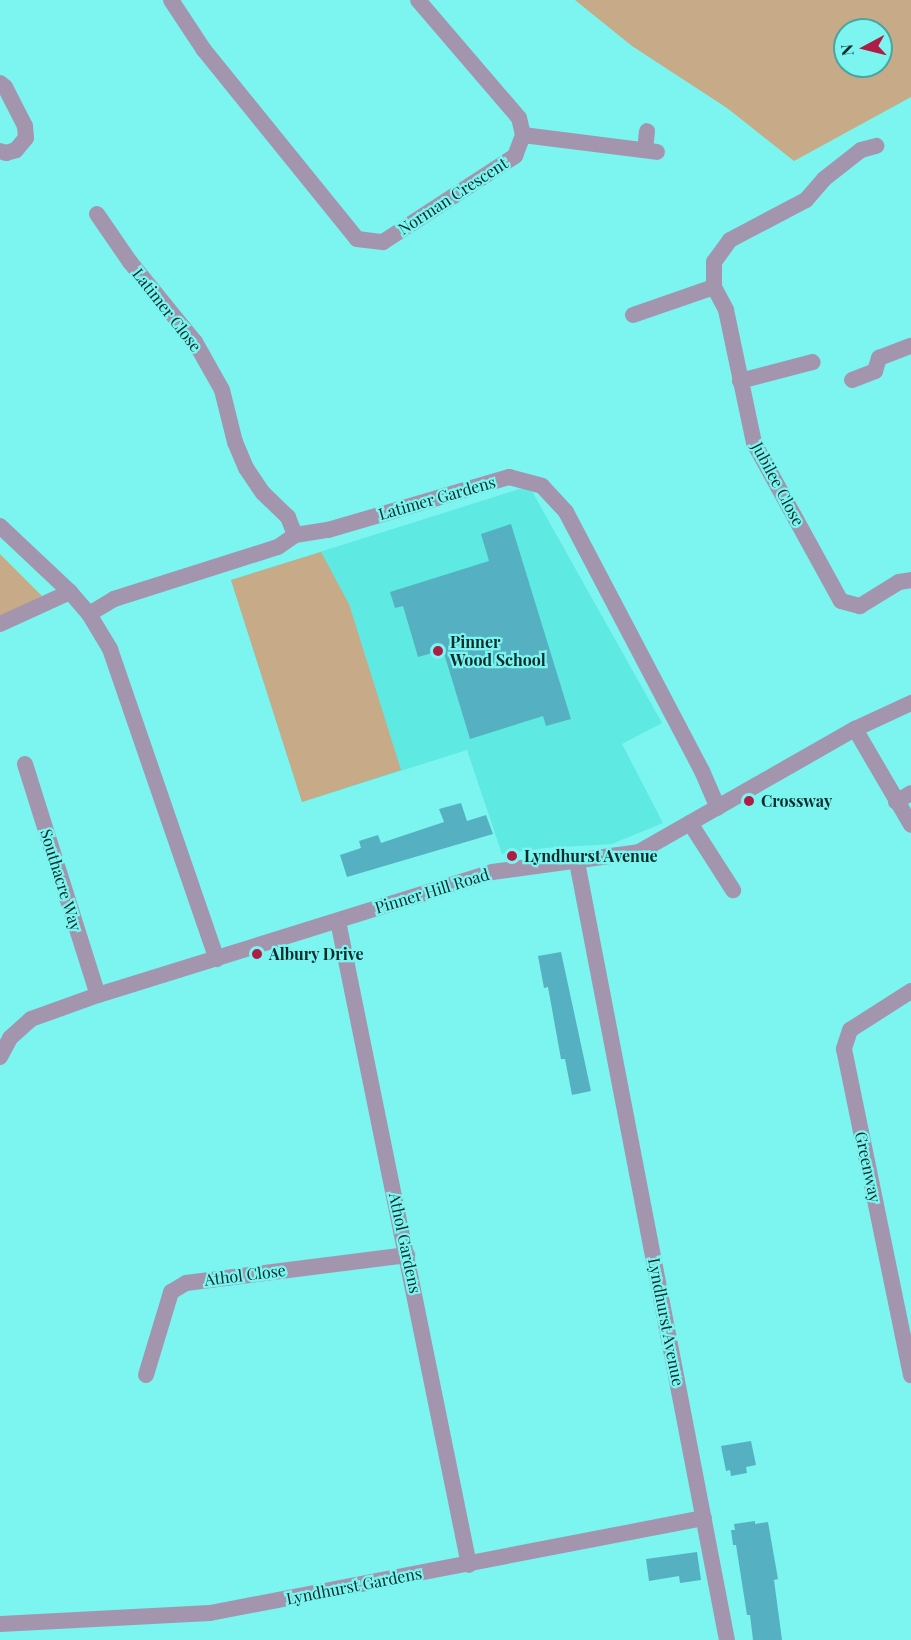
<!DOCTYPE html>
<html>
<head>
<meta charset="utf-8">
<style>
  body { margin:0 }
  #map { position:relative; width:911px; height:1640px; overflow:hidden; background:#7cf4ef; font-family:"Playfair Display",serif }
  div>[style] { position:absolute }
  .built>* { inset:0; background:#5fe9e3 }
  .green>* { inset:0; background:#c7aa87 }
  .building>* { inset:0; background:#55b1c2 }
  .minor>* { height:16px; margin:-8px; padding:0 8px; transform-origin:8px; border-radius:8px; background:#a495af }
  .tertiary>* { height:16px; margin:-8px; padding:0 8px; transform-origin:8px; border-radius:8px; background:#a495af }
  .dots>* { width:16px; height:16px; translate:-50% -50%; box-sizing:border-box; border:3px solid #7cf4ef; border-radius:50% }
  span { translate:-50% -50%; white-space:nowrap; text-align:center; line-height:1.15; -webkit-text-stroke:4.5px #7cf4ef; paint-order:stroke }
  .street-label { font-size:16px; color:#032c2b }
  .poi-label { font-size:16px; color:#032c2b; font-weight:700 }
  .left { translate:0 -50%; text-align:left }
  .north { position:absolute; left:833px; top:18px; width:60px; height:60px; box-sizing:border-box; background:#7cf4ef; border:2px solid #4ca4a1; border-radius:50%; rotate:263deg; font-size:16px; font-weight:700; line-height:24px; text-align:center; color:#032c2b }
  .north::after { content:''; display:block; margin:auto; width:21px; height:27px; background:#af1c46; clip-path:polygon(50% 0,100% 100%,50% 72%,0 100%) }
</style>
</head>
<body>
<div id="map">
  <div class="built">
    <div style="clip-path:polygon(529px 486px,662px 723px,622px 744px,663px 823px,612px 844px,545px 848px,502px 854px,467px 750px,302px 802px,231px 580px)"></div>
  </div>
  <div class="green">
    <div style="clip-path:polygon(evenodd,575px 0,911px 0,911px 97px,794px 161px,727px 108px,632px 46px,575px 0,845px 30px,881px 30px,881px 66px,845px 66px,845px 30px)"></div>
    <div style="clip-path:polygon(321px 552px,349px 604px,401px 770px,302px 802px,231px 580px)"></div>
    <div style="clip-path:polygon(0 554px,42px 596px,0 617px)"></div>
  </div>
  <div class="building">
    <div style="clip-path:polygon(511px 524px,571px 719px,546px 726px,543px 716px,470px 739px,443px 650px,418px 657px,403px 606px,395px 608px,390px 592px,489px 561px,481px 534px)"></div>
    <div style="clip-path:polygon(461px 803px,467px 821px,486px 815px,493px 834px,347px 877px,340px 855px,361px 848px,359px 841px,378px 835px,381px 843px,444px 822px,439px 809px)"></div>
    <div style="clip-path:polygon(561px 952px,591px 1091px,572px 1095px,565px 1059px,561px 1059px,548px 987px,544px 988px,538px 956px)"></div>
    <div style="clip-path:polygon(751px 1441px,756px 1465px,746px 1467px,747px 1473px,731px 1476px,730px 1470px,726px 1471px,721px 1446px)"></div>
    <div style="clip-path:polygon(755px 1521px,755px 1524px,768px 1522px,778px 1579px,774px 1580px,782px 1640px,753px 1640px,750px 1615px,747px 1615px,736px 1545px,733px 1545px,731px 1530px,735px 1530px,734px 1524px)"></div>
    <div style="clip-path:polygon(697px 1552px,701px 1580px,680px 1583px,679px 1576px,649px 1581px,646px 1559px)"></div>
  </div>
  <div class="minor">
    <div style="left:171px;top:0;width:60px;rotate:56.6deg"></div>
    <div style="left:204px;top:50px;width:243px;rotate:51deg"></div>
    <div style="left:357px;top:239px;width:26px;rotate:7deg"></div>
    <div style="left:383px;top:242px;width:158px;rotate:-33.1deg"></div>
    <div style="left:515px;top:156px;width:22px;rotate:-69deg"></div>
    <div style="left:523px;top:135px;width:17px;rotate:-103deg"></div>
    <div style="left:519px;top:118px;width:155px;rotate:-130.6deg"></div>
    <div style="left:0;top:83px;width:6px;rotate:39deg"></div>
    <div style="left:5px;top:87px;width:44px;rotate:62.9deg"></div>
    <div style="left:25px;top:126px;width:12px;rotate:85deg"></div>
    <div style="left:26px;top:138px;width:16px;rotate:130deg"></div>
    <div style="left:16px;top:150px;width:10px;rotate:163deg"></div>
    <div style="left:6px;top:153px;width:6px;rotate:-162deg"></div>
    <div style="left:523px;top:135px;width:135px;rotate:7.2deg"></div>
    <div style="left:645px;top:150px;width:19px;rotate:-84deg"></div>
    <div style="left:97px;top:214px;width:58px;rotate:55.5deg"></div>
    <div style="left:130px;top:262px;width:103px;rotate:50.9deg"></div>
    <div style="left:195px;top:342px;width:55px;rotate:60.6deg"></div>
    <div style="left:222px;top:390px;width:54px;rotate:76deg"></div>
    <div style="left:235px;top:442px;width:28px;rotate:67deg"></div>
    <div style="left:246px;top:468px;width:30px;rotate:56deg"></div>
    <div style="left:263px;top:493px;width:35px;rotate:44deg"></div>
    <div style="left:288px;top:517px;width:19px;rotate:69deg"></div>
    <div style="left:714px;top:287px;width:25px;rotate:-90deg"></div>
    <div style="left:714px;top:262px;width:27px;rotate:-54deg"></div>
    <div style="left:730px;top:240px;width:86px;rotate:-27.8deg"></div>
    <div style="left:806px;top:200px;width:28px;rotate:-49deg"></div>
    <div style="left:824px;top:179px;width:47px;rotate:-38.1deg"></div>
    <div style="left:861px;top:150px;width:16px;rotate:-15deg"></div>
    <div style="left:633px;top:315px;width:86px;rotate:-19.1deg"></div>
    <div style="left:714px;top:287px;width:26px;rotate:62deg"></div>
    <div style="left:726px;top:310px;width:136px;rotate:78.1deg"></div>
    <div style="left:754px;top:443px;width:180px;rotate:61.2deg"></div>
    <div style="left:841px;top:601px;width:20px;rotate:15deg"></div>
    <div style="left:860px;top:606px;width:46px;rotate:-31.6deg"></div>
    <div style="left:899px;top:582px;width:12px;rotate:-9deg"></div>
    <div style="left:852px;top:380px;width:25px;rotate:-21deg"></div>
    <div style="left:875px;top:371px;width:14px;rotate:-73deg"></div>
    <div style="left:879px;top:358px;width:34px;rotate:-21deg"></div>
    <div style="left:740px;top:381px;width:75px;rotate:-14.6deg"></div>
    <div style="left:0;top:526px;width:96px;rotate:43.3deg"></div>
    <div style="left:70px;top:592px;width:29px;rotate:49deg"></div>
    <div style="left:89px;top:614px;width:41px;rotate:59deg"></div>
    <div style="left:110px;top:649px;width:328px;rotate:71deg"></div>
    <div style="left:89px;top:614px;width:29px;rotate:-31deg"></div>
    <div style="left:114px;top:599px;width:172px;rotate:-17.6deg"></div>
    <div style="left:278px;top:547px;width:21px;rotate:-35deg"></div>
    <div style="left:295px;top:535px;width:33px;rotate:-9deg"></div>
    <div style="left:328px;top:530px;width:189px;rotate:-16.3deg"></div>
    <div style="left:509px;top:477px;width:34px;rotate:15deg"></div>
    <div style="left:542px;top:486px;width:35px;rotate:47deg"></div>
    <div style="left:566px;top:512px;width:293px;rotate:62.3deg"></div>
    <div style="left:702px;top:771px;width:40px;rotate:66.6deg"></div>
    <div style="left:0;top:624px;width:77px;rotate:-24.6deg"></div>
    <div style="left:855px;top:729px;width:111px;rotate:59.7deg"></div>
    <div style="left:25px;top:764px;width:242px;rotate:72.5deg"></div>
    <div style="left:896px;top:802px;width:17px;rotate:-31deg"></div>
    <div style="left:690px;top:823px;width:80px;rotate:57.3deg"></div>
    <div style="left:577px;top:862px;width:792px;rotate:79.09deg"></div>
    <div style="left:338px;top:921px;width:657px;rotate:78.5deg"></div>
    <div style="left:911px;top:991px;width:72px;rotate:147.4deg"></div>
    <div style="left:850px;top:1030px;width:20px;rotate:108deg"></div>
    <div style="left:844px;top:1049px;width:333px;rotate:78.4deg"></div>
    <div style="left:146px;top:1375px;width:87px;rotate:-73.2deg"></div>
    <div style="left:171px;top:1292px;width:17px;rotate:-31deg"></div>
    <div style="left:186px;top:1283px;width:223px;rotate:-7.2deg"></div>
    <div style="left:0;top:1624px;width:210px;rotate:-3deg"></div>
    <div style="left:210px;top:1613px;width:503px;rotate:-10.89deg"></div>
  </div>
  <div class="tertiary">
    <div style="left:0;top:1057px;width:21px;rotate:-62deg"></div>
    <div style="left:10px;top:1038px;width:28px;rotate:-42deg"></div>
    <div style="left:31px;top:1019px;width:71px;rotate:-19.7deg"></div>
    <div style="left:98px;top:995px;width:413px;rotate:-17.3deg"></div>
    <div style="left:492px;top:872px;width:148px;rotate:-7.7deg"></div>
    <div style="left:639px;top:852px;width:249px;rotate:-29.7deg"></div>
    <div style="left:855px;top:729px;width:62px;rotate:-24.9deg"></div>
  </div>
  <div class="dots">
    <div style="left:438px;top:651px;background:#af1c46"></div>
    <div style="left:749px;top:801px;background:#af1c46"></div>
    <div style="left:512px;top:856px;background:#af1c46"></div>
    <div style="left:257px;top:954px;background:#af1c46"></div>
  </div>
  <div class="street-label">
    <span style="left:453px;top:196px;rotate:-33deg">Norman Crescent</span>
    <span style="left:167px;top:310px;rotate:52deg">Latimer Close</span>
    <span style="left:778px;top:484px;rotate:62deg">Jubilee Close</span>
    <span style="left:437px;top:498px;rotate:-16deg">Latimer Gardens</span>
    <span style="left:61px;top:880px;rotate:73deg">Southacre Way</span>
    <span style="left:432px;top:891px;rotate:-17deg">Pinner Hill Road</span>
    <span style="left:868px;top:1167px;rotate:78deg">Greenway</span>
    <span style="left:405px;top:1243px;rotate:78deg">Athol Gardens</span>
    <span style="left:245px;top:1275px;rotate:-7deg">Athol Close</span>
    <span style="left:666px;top:1322px;rotate:79deg">Lyndhurst Avenue</span>
    <span style="left:354px;top:1586px;rotate:-11deg">Lyndhurst Gardens</span>
  </div>
  <div class="poi-label">
    <span class="left" style="left:450px;top:651px">Pinner<br>Wood School</span>
    <span class="left" style="left:761px;top:801px">Crossway</span>
    <span class="left" style="left:524px;top:856px">Lyndhurst Avenue</span>
    <span class="left" style="left:269px;top:954px">Albury Drive</span>
  </div>
  <div class="north">N</div>
</div>
</body>
</html>
